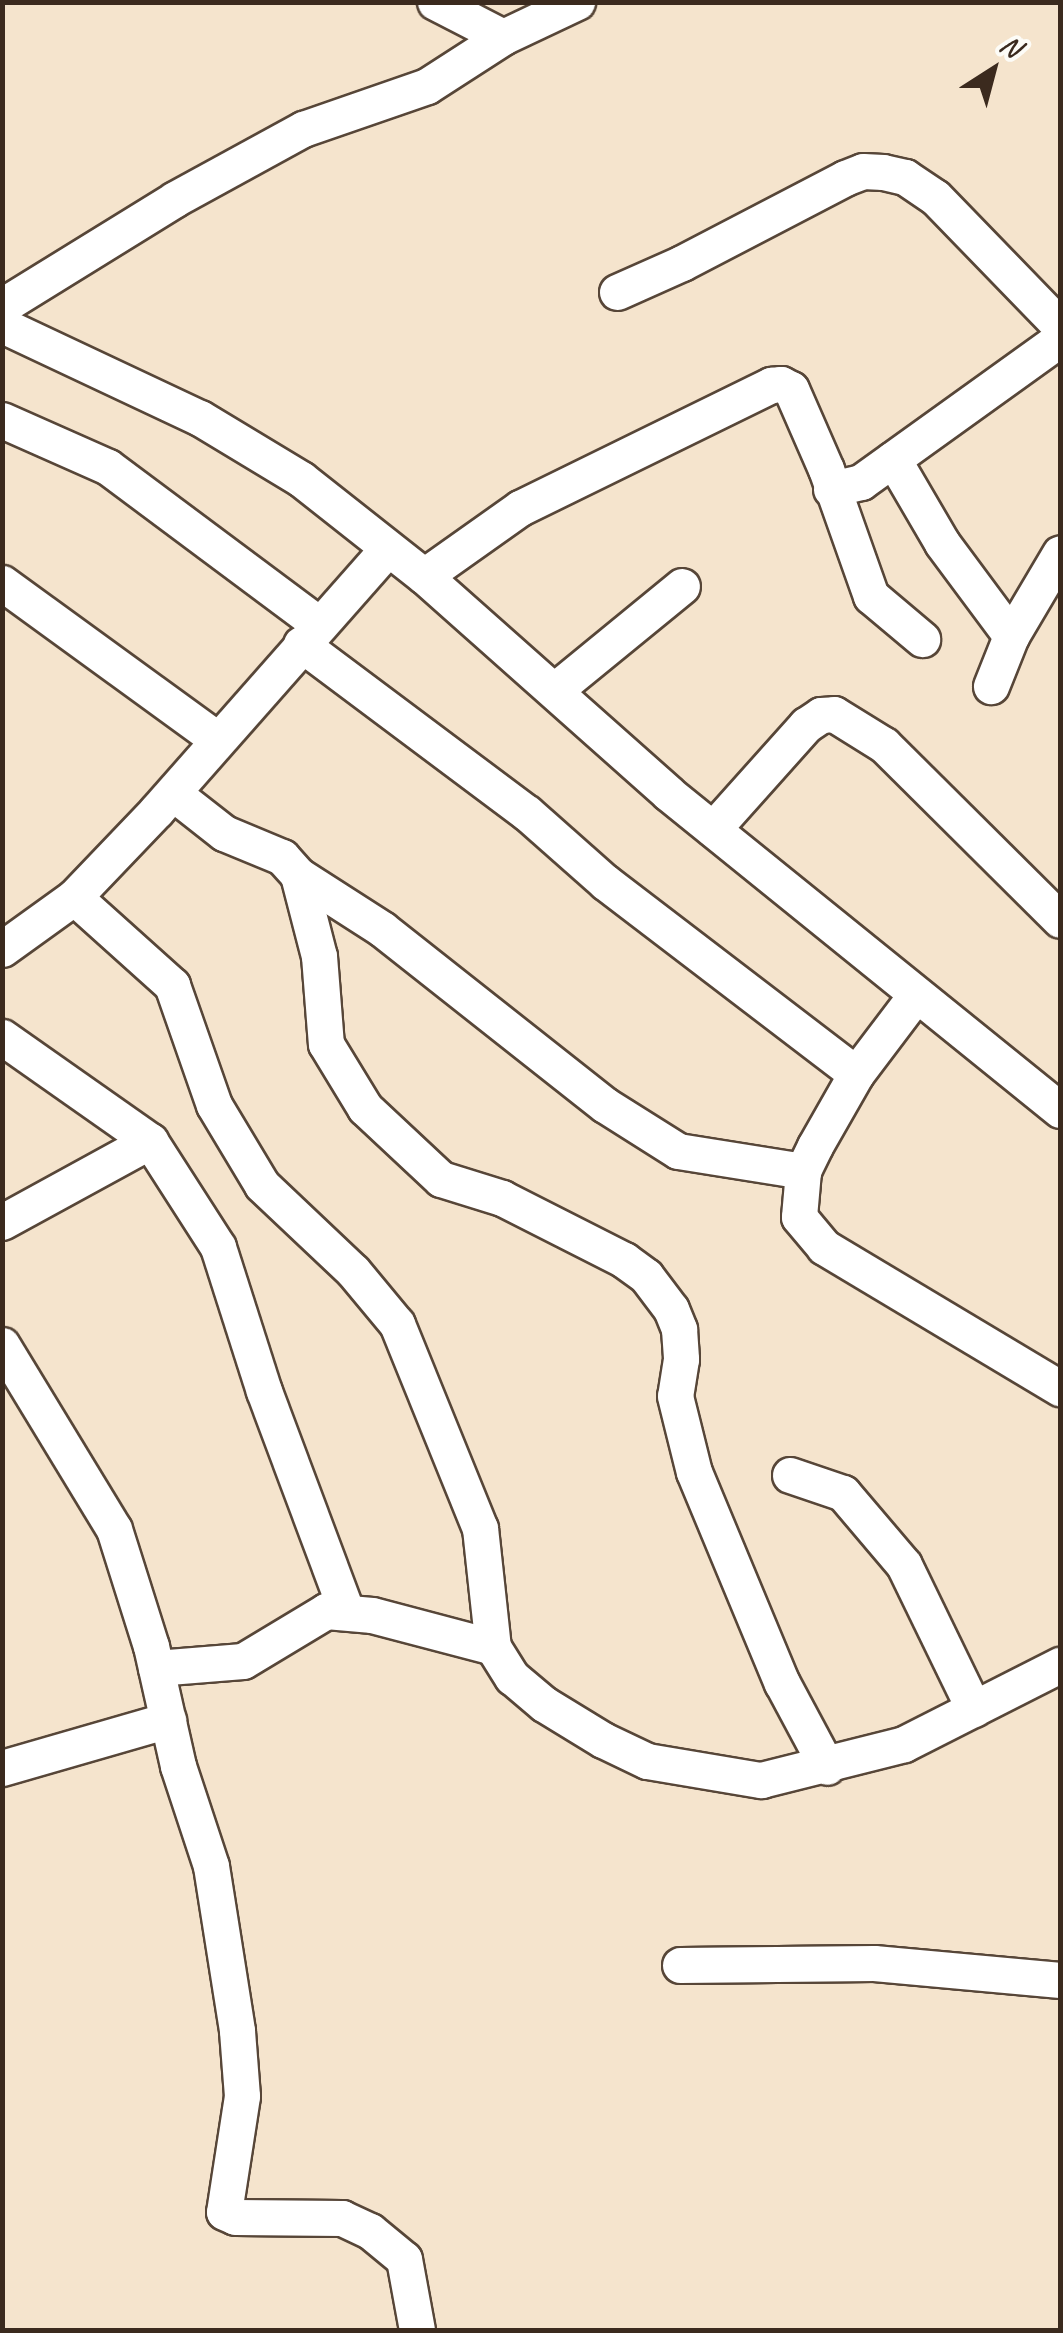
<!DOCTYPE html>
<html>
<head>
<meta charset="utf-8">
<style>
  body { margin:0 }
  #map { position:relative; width:1063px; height:2333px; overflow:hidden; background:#f5e4cd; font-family:Caveat,sans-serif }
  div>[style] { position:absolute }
  .roads { filter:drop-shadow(2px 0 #574638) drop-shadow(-2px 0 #574638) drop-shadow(0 2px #574638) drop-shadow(0 -2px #574638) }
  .minor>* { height:35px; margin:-17.5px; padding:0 17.5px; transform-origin:17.5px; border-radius:17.5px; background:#fff }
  span { translate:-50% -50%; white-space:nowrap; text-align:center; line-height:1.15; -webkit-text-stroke:10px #fdfcf7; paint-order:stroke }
  .frame { position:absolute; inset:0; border:5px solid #3b2a1e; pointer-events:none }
  .north { position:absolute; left:943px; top:20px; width:100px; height:100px; -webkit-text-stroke:8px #fdfcf7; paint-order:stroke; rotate:36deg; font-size:28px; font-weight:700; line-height:40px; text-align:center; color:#3b2a1e }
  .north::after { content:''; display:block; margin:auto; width:35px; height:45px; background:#3b2a1e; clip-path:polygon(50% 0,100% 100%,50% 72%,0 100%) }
</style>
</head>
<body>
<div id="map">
  <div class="roads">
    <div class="minor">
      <div style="left:435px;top:2px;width:76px;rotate:27.2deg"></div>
      <div style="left:617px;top:292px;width:71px;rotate:-24deg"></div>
      <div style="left:682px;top:263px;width:184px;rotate:-27.5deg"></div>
      <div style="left:845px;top:178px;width:19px;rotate:-21deg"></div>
      <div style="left:863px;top:171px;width:20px;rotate:3deg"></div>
      <div style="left:883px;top:172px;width:23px;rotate:13deg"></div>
      <div style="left:905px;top:177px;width:36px;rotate:34deg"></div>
      <div style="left:935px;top:197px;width:180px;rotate:45.9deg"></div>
      <div style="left:2px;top:306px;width:203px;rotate:-31.7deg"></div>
      <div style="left:175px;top:199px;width:146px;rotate:-28.7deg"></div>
      <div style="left:303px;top:129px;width:131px;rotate:-19.1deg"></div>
      <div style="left:427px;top:86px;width:90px;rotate:-32.8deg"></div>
      <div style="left:503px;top:37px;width:82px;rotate:-25.3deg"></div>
      <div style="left:2px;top:325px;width:219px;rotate:25.2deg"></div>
      <div style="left:200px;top:418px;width:118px;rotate:31.1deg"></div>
      <div style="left:301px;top:479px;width:157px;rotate:38.3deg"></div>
      <div style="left:424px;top:576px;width:327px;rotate:41.6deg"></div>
      <div style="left:668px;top:793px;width:504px;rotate:38.96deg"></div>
      <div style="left:2px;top:420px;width:116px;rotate:23.9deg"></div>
      <div style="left:108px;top:467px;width:263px;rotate:36.7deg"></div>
      <div style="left:893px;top:459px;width:97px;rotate:59.7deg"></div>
      <div style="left:942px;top:543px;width:116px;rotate:53.4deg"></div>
      <div style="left:1011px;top:636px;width:54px;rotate:111.8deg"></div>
      <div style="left:831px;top:489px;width:31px;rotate:-13deg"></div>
      <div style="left:861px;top:482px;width:245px;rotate:-35.7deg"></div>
      <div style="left:424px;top:576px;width:118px;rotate:-35.3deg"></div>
      <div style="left:520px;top:508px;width:280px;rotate:-26.1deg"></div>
      <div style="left:771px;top:385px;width:10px;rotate:-6deg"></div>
      <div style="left:781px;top:384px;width:11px;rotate:27deg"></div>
      <div style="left:791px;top:389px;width:87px;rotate:66.4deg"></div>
      <div style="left:826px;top:469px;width:135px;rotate:70.5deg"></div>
      <div style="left:871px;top:596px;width:67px;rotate:40.1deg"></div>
      <div style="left:2px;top:583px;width:266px;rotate:36deg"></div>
      <div style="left:1011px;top:636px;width:96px;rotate:-59.4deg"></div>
      <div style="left:301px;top:644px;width:282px;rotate:36.8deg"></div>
      <div style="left:527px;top:813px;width:104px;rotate:41.5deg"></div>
      <div style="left:605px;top:882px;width:316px;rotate:37.4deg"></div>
      <div style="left:555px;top:690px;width:164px;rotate:-39.3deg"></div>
      <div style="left:173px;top:793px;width:65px;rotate:38.1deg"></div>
      <div style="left:224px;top:833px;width:63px;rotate:22.5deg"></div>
      <div style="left:282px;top:857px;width:24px;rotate:48deg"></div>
      <div style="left:298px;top:875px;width:100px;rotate:32.7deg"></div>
      <div style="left:382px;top:929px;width:284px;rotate:38.3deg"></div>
      <div style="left:605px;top:1105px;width:86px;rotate:32.2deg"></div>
      <div style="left:678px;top:1151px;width:127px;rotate:9.1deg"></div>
      <div style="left:713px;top:829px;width:140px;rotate:-48.2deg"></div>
      <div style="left:806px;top:725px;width:18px;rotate:-34deg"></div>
      <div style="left:821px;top:715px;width:13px;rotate:-4deg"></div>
      <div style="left:834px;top:714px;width:59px;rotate:31.8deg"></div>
      <div style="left:884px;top:745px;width:248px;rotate:44.8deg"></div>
      <div style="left:298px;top:875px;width:84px;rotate:75.5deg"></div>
      <div style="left:319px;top:956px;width:88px;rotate:85.5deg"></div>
      <div style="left:326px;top:1044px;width:75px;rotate:58.6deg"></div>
      <div style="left:365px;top:1108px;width:104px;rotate:43.1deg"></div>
      <div style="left:441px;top:1179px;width:64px;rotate:17.3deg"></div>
      <div style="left:502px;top:1198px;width:137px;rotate:26.9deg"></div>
      <div style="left:624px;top:1260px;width:27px;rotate:36deg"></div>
      <div style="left:646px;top:1276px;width:41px;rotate:52.9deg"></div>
      <div style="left:671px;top:1309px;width:22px;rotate:68deg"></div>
      <div style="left:679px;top:1329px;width:30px;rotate:86deg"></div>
      <div style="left:681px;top:1359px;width:37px;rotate:99deg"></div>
      <div style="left:675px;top:1396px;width:78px;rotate:76deg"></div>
      <div style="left:694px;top:1472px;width:229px;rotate:67.4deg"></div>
      <div style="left:782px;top:1683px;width:95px;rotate:61.8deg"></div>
      <div style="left:74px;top:897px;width:132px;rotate:41.9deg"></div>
      <div style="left:172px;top:985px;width:127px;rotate:70.7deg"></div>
      <div style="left:214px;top:1105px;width:93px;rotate:59deg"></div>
      <div style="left:262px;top:1185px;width:125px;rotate:43.4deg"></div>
      <div style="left:353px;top:1271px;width:69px;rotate:50.3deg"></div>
      <div style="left:397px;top:1324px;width:220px;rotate:67.9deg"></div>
      <div style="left:480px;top:1528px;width:120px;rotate:83.8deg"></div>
      <div style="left:493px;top:1647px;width:36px;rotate:58deg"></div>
      <div style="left:512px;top:1677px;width:42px;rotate:40.2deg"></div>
      <div style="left:544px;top:1704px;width:69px;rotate:31.4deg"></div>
      <div style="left:603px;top:1740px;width:49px;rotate:25.5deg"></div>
      <div style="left:647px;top:1761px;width:116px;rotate:9.5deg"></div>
      <div style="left:761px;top:1780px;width:147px;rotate:-14.1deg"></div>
      <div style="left:904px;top:1744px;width:175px;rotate:-26.9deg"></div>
      <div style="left:2px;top:949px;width:89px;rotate:-35.8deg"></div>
      <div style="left:74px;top:897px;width:120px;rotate:-46.3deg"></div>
      <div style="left:157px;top:810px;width:346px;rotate:-48.6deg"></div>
      <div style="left:915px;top:996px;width:98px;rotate:127.1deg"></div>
      <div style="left:856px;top:1074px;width:83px;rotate:119.7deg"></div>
      <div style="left:815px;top:1146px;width:28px;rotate:116deg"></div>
      <div style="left:803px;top:1171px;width:46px;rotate:95deg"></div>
      <div style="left:799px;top:1217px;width:39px;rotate:50deg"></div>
      <div style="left:824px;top:1247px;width:275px;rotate:30.9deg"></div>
      <div style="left:2px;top:1037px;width:181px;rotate:35.1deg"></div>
      <div style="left:150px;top:1141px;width:126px;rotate:57.3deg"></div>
      <div style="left:218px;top:1247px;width:151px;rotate:72.3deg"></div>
      <div style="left:264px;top:1391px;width:234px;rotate:69.5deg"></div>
      <div style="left:2px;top:1222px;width:169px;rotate:-28.7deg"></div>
      <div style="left:2px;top:1345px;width:215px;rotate:58.7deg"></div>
      <div style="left:114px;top:1529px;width:123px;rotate:72.5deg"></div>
      <div style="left:151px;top:1646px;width:123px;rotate:77.3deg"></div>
      <div style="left:178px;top:1766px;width:105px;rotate:71.7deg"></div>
      <div style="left:211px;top:1866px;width:167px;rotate:81deg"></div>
      <div style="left:237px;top:2031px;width:65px;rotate:85.6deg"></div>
      <div style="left:242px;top:2096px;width:117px;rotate:98.8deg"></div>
      <div style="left:224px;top:2212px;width:12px;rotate:24deg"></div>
      <div style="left:235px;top:2217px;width:107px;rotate:0.5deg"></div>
      <div style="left:342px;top:2218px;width:31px;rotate:25deg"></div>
      <div style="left:370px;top:2231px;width:44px;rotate:39.5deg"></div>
      <div style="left:404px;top:2259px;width:72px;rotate:79.6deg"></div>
      <div style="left:790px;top:1475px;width:56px;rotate:18.8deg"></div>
      <div style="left:843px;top:1493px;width:94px;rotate:49.7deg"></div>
      <div style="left:904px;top:1565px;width:160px;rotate:64.1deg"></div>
      <div style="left:156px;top:1668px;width:87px;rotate:-4.6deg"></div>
      <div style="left:243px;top:1661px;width:97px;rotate:-31.1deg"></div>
      <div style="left:326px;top:1611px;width:46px;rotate:5deg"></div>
      <div style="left:372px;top:1615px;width:125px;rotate:14.8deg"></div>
      <div style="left:2px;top:1768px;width:173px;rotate:-16.1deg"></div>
      <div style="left:680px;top:1965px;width:194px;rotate:-0.6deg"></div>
      <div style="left:874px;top:1963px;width:187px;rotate:5.2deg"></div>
    </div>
  </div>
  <div class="frame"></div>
  <div class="north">N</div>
</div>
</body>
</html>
